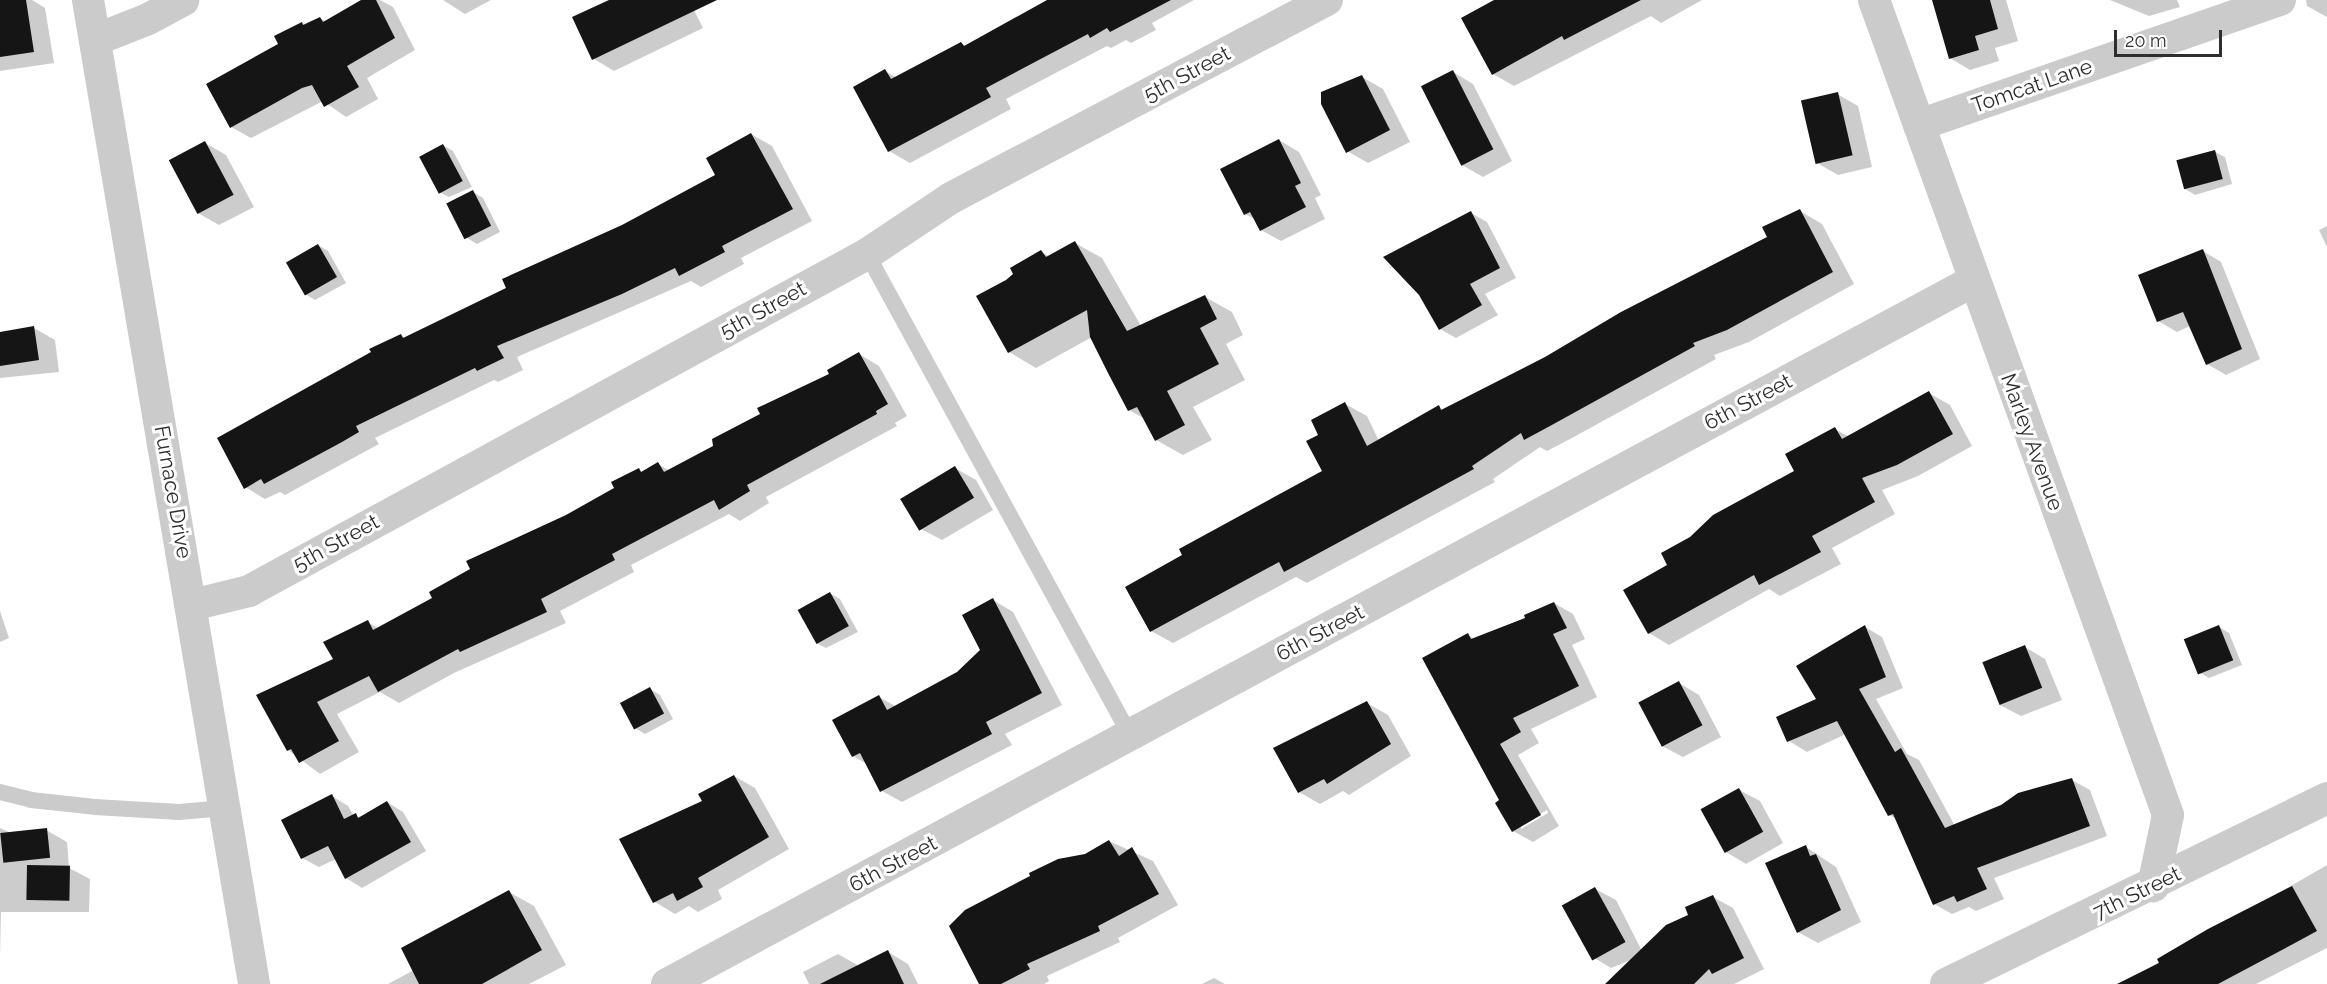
<!DOCTYPE html>
<html>
<head>
<meta charset="utf-8">
<style>
  body { margin:0 }
  #map { position:relative; width:2327px; height:984px; overflow:hidden; background:#fff; font-family:Raleway,sans-serif }
  div>[style] { position:absolute }
  .shadow>* { inset:0; background:#0003 }
  .building>* { inset:0; background:#151515; transform-origin:0 0 }
  .lane>* { height:16px; margin:-8px; padding:0 8px; transform-origin:8px; border-radius:8px; background:#cbcbcb }
  .street>* { height:32px; margin:-16px; padding:0 16px; transform-origin:16px; border-radius:16px; background:#cbcbcb }
  span { translate:-50% -50%; white-space:nowrap; text-align:center; line-height:1.15; -webkit-text-stroke:6px #fff; paint-order:stroke }
  .street-label { font-size:21px; color:#2e2e2e }
  .scale { position:absolute; left:2114px; top:30px; width:108px; height:27px; box-sizing:border-box; border:3px solid #2e2e2e; border-top:0; padding-left:8px; font-size:18px; line-height:21px; white-space:nowrap; color:#2e2e2e; -webkit-text-stroke:4px #fff; paint-order:stroke }
</style>
</head>
<body>
<div id="map">
  <div class="shadow">
    <div style="clip-path:polygon(0 0,32px 0,45px 8px,54px 63px,0 71px)"></div>
    <div style="clip-path:polygon(364px 0,380px 0,393px 7px,415px 50px,367px 78px,378px 99px,346px 117px,323px 101px,251px 138px,231px 127px,280px 44px,302px 23px,306px 26px,320px 18px,326px 22px)"></div>
    <div style="clip-path:polygon(443px 0,491px 0,465px 14px)"></div>
    <div style="clip-path:polygon(611px 0,689px 0,703px 28px,614px 71px,594px 59px)"></div>
    <div style="clip-path:polygon(1050px 0,1194px 0,1152px 23px,1156px 30px,1131px 43px,1126px 40px,1111px 48px,1107px 46px,1006px 99px,1011px 109px,910px 163px,889px 151px,885px 71px,897px 78px,961px 43px,967px 47px)"></div>
    <div style="clip-path:polygon(1501px 0,1702px 0,1661px 23px,1651px 16px,1514px 86px,1493px 74px)"></div>
    <div style="clip-path:polygon(1934px 0,2006px 0,2018px 41px,1995px 48px,1999px 61px,1970px 70px,1950px 58px)"></div>
    <div style="clip-path:polygon(2110px 0,2177px 0,2180px 7px,2149px 16px)"></div>
    <div style="clip-path:polygon(2306px 0,2327px 0,2327px 17px,2307px 6px)"></div>
    <div style="clip-path:polygon(1453px 72px,1473px 84px,1512px 161px,1483px 177px,1462px 165px)"></div>
    <div style="clip-path:polygon(1362px 77px,1383px 89px,1410px 142px,1368px 163px,1347px 151px)"></div>
    <div style="clip-path:polygon(1837px 94px,1858px 106px,1872px 167px,1838px 175px,1817px 163px)"></div>
    <div style="clip-path:polygon(751px 134px,772px 146px,812px 221px,741px 258px,744px 264px,701px 287px,691px 281px,517px 357px,523px 370px,498px 382px,494px 380px,375px 438px,379px 444px,285px 495px,280px 492px,265px 499px,245px 487px,401px 336px,407px 339px,508px 288px,717px 176px)"></div>
    <div style="clip-path:polygon(1279px 140px,1299px 152px,1321px 195px,1315px 198px,1325px 219px,1281px 241px,1261px 230px,1255px 219px,1245px 214px)"></div>
    <div style="clip-path:polygon(205px 143px,226px 155px,254px 207px,219px 225px,198px 213px)"></div>
    <div style="clip-path:polygon(443px 145px,453px 151px,472px 187px,449px 197px,439px 192px)"></div>
    <div style="clip-path:polygon(2215px 152px,2225px 157px,2232px 184px,2195px 195px,2185px 189px)"></div>
    <div style="clip-path:polygon(473px 192px,483px 198px,500px 232px,477px 244px,467px 238px)"></div>
    <div style="clip-path:polygon(1800px 211px,1822px 224px,1854px 284px,1749px 342px,1714px 355px,1716px 359px,1572px 438px,1547px 451px,1540px 447px,1493px 479px,1495px 482px,1307px 583px,1296px 577px,1173px 643px,1151px 631px,1184px 555px,1324px 471px,1320px 435px,1345px 404px,1367px 416px,1379px 441px,1439px 407px,1444px 410px,1546px 358px,1769px 238px)"></div>
    <div style="clip-path:polygon(1471px 213px,1487px 222px,1516px 278px,1485px 294px,1498px 315px,1456px 338px,1440px 329px,1420px 294px)"></div>
    <div style="clip-path:polygon(2327px 226px,2327px 247px,2319px 230px)"></div>
    <div style="clip-path:polygon(1075px 243px,1102px 258px,1141px 326px,1205px 297px,1232px 312px,1243px 335px,1226px 344px,1245px 380px,1193px 407px,1212px 440px,1183px 455px,1156px 440px,1145px 419px,1129px 410px,1092px 337px,1036px 368px,1009px 352px,1007px 282px,1041px 252px,1050px 257px)"></div>
    <div style="clip-path:polygon(318px 245px,328px 251px,346px 283px,315px 300px,305px 294px)"></div>
    <div style="clip-path:polygon(2203px 251px,2221px 262px,2260px 359px,2226px 375px,2207px 364px,2190px 326px,2177px 332px,2158px 321px)"></div>
    <div style="clip-path:polygon(34px 328px,55px 340px,59px 372px,0 378px,0 333px)"></div>
    <div style="clip-path:polygon(859px 354px,879px 366px,907px 416px,895px 423px,897px 426px,766px 497px,769px 503px,740px 521px,729px 514px,631px 565px,634px 572px,560px 611px,566px 623px,454px 673px,399px 703px,380px 692px,337px 714px,359px 752px,320px 774px,288px 750px,335px 660px,368px 622px,379px 629px,434px 599px,616px 488px,638px 470px,643px 473px,658px 464px,670px 471px,715px 447px)"></div>
    <div style="clip-path:polygon(1929px 393px,1950px 405px,1972px 446px,1918px 476px,1882px 490px,1895px 514px,1832px 548px,1841px 564px,1780px 596px,1769px 589px,1669px 645px,1649px 633px,1669px 565px,1691px 538px,1796px 472px,1835px 429px,1849px 437px)"></div>
    <div style="clip-path:polygon(955px 468px,976px 480px,993px 510px,942px 540px,921px 529px)"></div>
    <div style="clip-path:polygon(831px 594px,840px 599px,858px 632px,826px 648px,816px 643px)"></div>
    <div style="clip-path:polygon(993px 600px,1013px 612px,1062px 705px,1005px 734px,1012px 745px,902px 802px,882px 791px,867px 764px,853px 756px,879px 697px,897px 707px,958px 673px,982px 650px)"></div>
    <div style="clip-path:polygon(evenodd,1554px 603px,1573px 614px,1585px 639px,1572px 645px,1597px 697px,1531px 729px,1539px 743px,1518px 755px,1559px 826px,1533px 842px,1513px 831px,1501px 800px,1468px 635px,1474px 639px,1527px 619px,1554px 603px,1547px 810px,1548px 813px,1521px 829px,1521px 825px,1547px 810px)"></div>
    <div style="clip-path:polygon(0 611px,9px 638px,0 642px)"></div>
    <div style="clip-path:polygon(1865px 627px,1882px 637px,1903px 688px,1876px 699px,1907px 754px,1919px 760px,1955px 826px,2072px 780px,2090px 790px,2107px 836px,1994px 878px,2004px 899px,1976px 911px,1969px 907px,1952px 914px,1934px 904px,1897px 819px,1889px 815px,1846px 734px,1807px 752px,1789px 741px)"></div>
    <div style="clip-path:polygon(2219px 627px,2229px 633px,2242px 665px,2209px 678px,2199px 672px)"></div>
    <div style="clip-path:polygon(2025px 647px,2045px 659px,2062px 700px,2021px 716px,2000px 705px)"></div>
    <div style="clip-path:polygon(1679px 683px,1699px 695px,1721px 737px,1683px 757px,1662px 746px)"></div>
    <div style="clip-path:polygon(650px 689px,660px 695px,673px 719px,645px 734px,635px 728px,622px 704px)"></div>
    <div style="clip-path:polygon(1367px 703px,1388px 715px,1411px 756px,1349px 795px,1343px 791px,1320px 804px,1299px 792px,1275px 749px)"></div>
    <div style="clip-path:polygon(734px 776px,755px 788px,789px 849px,718px 890px,722px 899px,698px 912px,689px 906px,675px 914px,655px 902px,621px 840px,704px 802px)"></div>
    <div style="clip-path:polygon(1739px 790px,1760px 801px,1783px 843px,1746px 864px,1726px 852px)"></div>
    <div style="clip-path:polygon(332px 796px,348px 806px,354px 816px,361px 818px,387px 802px,403px 812px,426px 851px,362px 888px,346px 878px,336px 859px,319px 867px,302px 858px)"></div>
    <div style="clip-path:polygon(0 828px,13px 834px,46px 830px,67px 842px,69px 868px,90px 879px,89px 912px,1px 912px,0 958px)"></div>
    <div style="clip-path:polygon(1109px 841px,1153px 861px,1178px 905px,1118px 938px,1120px 942px,1047px 976px,1049px 981px,1044px 984px,980px 984px,1086px 855px)"></div>
    <div style="clip-path:polygon(1806px 847px,1836px 867px,1861px 922px,1818px 943px,1798px 932px)"></div>
    <div style="clip-path:polygon(2327px 865px,2327px 948px,2256px 984px,2121px 984px)"></div>
    <div style="clip-path:polygon(1595px 889px,1616px 900px,1642px 951px,1713px 897px,1733px 908px,1764px 969px,1734px 984px,1631px 984px,1633px 959px,1611px 968px,1591px 956px)"></div>
    <div style="clip-path:polygon(509px 892px,534px 906px,566px 965px,529px 984px,388px 984px,414px 970px)"></div>
    <div style="clip-path:polygon(888px 952px,908px 964px,918px 984px,809px 984px,803px 972px,838px 954px,859px 966px)"></div>
    <div style="clip-path:polygon(1214px 978px,1225px 984px,1202px 984px)"></div>
  </div>
  <div class="building">
    <div style="clip-path:polygon(0 0,26px 0,34px 52px,0 57px)"></div>
    <div style="clip-path:polygon(361px 0,376px 0,395px 38px,347px 66px,359px 87px,324px 107px,312px 85px,302px 88px,230px 128px,206px 84px,278px 44px,274px 36px,302px 22px,303px 25px,320px 17px,323px 22px)"></div>
    <div style="clip-path:polygon(609px 0,717px 0,592px 60px,572px 17px)"></div>
    <div style="clip-path:polygon(1047px 0,1171px 0,1110px 32px,1107px 28px,1090px 38px,1088px 34px,986px 88px,991px 97px,888px 152px,853px 87px,885px 69px,891px 79px,961px 42px,964px 46px)"></div>
    <div style="clip-path:polygon(1494px 0,1641px 0,1564px 40px,1562px 36px,1492px 75px,1461px 18px)"></div>
    <div style="clip-path:polygon(1932px 0,1990px 0,1998px 29px,1975px 36px,1979px 50px,1949px 59px)"></div>
    <div style="left:1453px;top:70px;width:89px;height:36px;rotate:63deg"></div>
    <div style="clip-path:polygon(1362px 75px,1390px 130px,1346px 153px,1321px 104px,1321px 92px)"></div>
    <div style="left:1838px;top:92px;width:65px;height:38px;rotate:77deg"></div>
    <div style="clip-path:polygon(751px 133px,793px 209px,722px 246px,725px 252px,679px 276px,675px 268px,622px 294px,497px 346px,504px 358px,477px 371px,475px 368px,356px 426px,359px 432px,342px 442px,264px 484px,261px 479px,244px 489px,217px 438px,371px 352px,369px 349px,401px 334px,403px 338px,506px 288px,502px 279px,622px 225px,715px 175px,706px 158px)"></div>
    <div style="clip-path:polygon(1279px 139px,1301px 183px,1295px 186px,1306px 207px,1260px 231px,1250px 212px,1244px 215px,1220px 169px)"></div>
    <div style="left:205px;top:141px;width:61px;height:41px;rotate:62deg"></div>
    <div style="left:443px;top:144px;width:42px;height:27px;rotate:62deg"></div>
    <div style="left:2215px;top:150px;width:30px;height:40px;rotate:75deg"></div>
    <div style="left:473px;top:190px;width:40px;height:30px;rotate:63deg"></div>
    <div style="clip-path:polygon(1800px 209px,1833px 272px,1727px 330px,1693px 343px,1695px 346px,1550px 426px,1524px 440px,1521px 433px,1472px 466px,1474px 469px,1284px 572px,1279px 562px,1150px 632px,1125px 587px,1182px 555px,1179px 549px,1322px 471px,1306px 441px,1318px 435px,1311px 420px,1345px 402px,1367px 446px,1439px 405px,1441px 410px,1545px 357px,1621px 312px,1767px 237px,1762px 227px)"></div>
    <div style="clip-path:polygon(1471px 211px,1500px 268px,1470px 284px,1482px 305px,1439px 330px,1419px 295px,1383px 257px)"></div>
    <div style="clip-path:polygon(1075px 241px,1127px 331px,1205px 295px,1217px 319px,1200px 328px,1219px 364px,1167px 391px,1185px 425px,1155px 441px,1137px 407px,1128px 411px,1108px 373px,1090px 337px,1087px 310px,1008px 353px,976px 296px,1006px 280px,1013px 274px,1010px 268px,1041px 250px,1046px 257px)"></div>
    <div style="left:318px;top:244px;width:38px;height:37px;rotate:60deg"></div>
    <div style="clip-path:polygon(2203px 249px,2242px 349px,2206px 365px,2183px 312px,2157px 322px,2138px 275px)"></div>
    <div style="clip-path:polygon(34px 326px,39px 360px,0 366px,0 332px)"></div>
    <div style="clip-path:polygon(859px 352px,888px 404px,876px 411px,877px 414px,747px 485px,750px 491px,719px 510px,714px 500px,612px 554px,615px 560px,541px 599px,547px 612px,460px 652px,458px 649px,378px 692px,369px 676px,317px 702px,339px 741px,299px 763px,291px 749px,287px 751px,256px 695px,333px 659px,323px 642px,368px 620px,373px 630px,432px 598px,429px 592px,470px 569px,466px 561px,566px 515px,614px 488px,611px 482px,639px 468px,641px 472px,658px 462px,664px 472px,713px 446px,712px 439px,760px 414px,757px 408px,829px 374px,827px 370px)"></div>
    <div style="clip-path:polygon(1929px 391px,1953px 434px,1897px 465px,1862px 478px,1875px 502px,1812px 536px,1821px 552px,1759px 585px,1754px 575px,1648px 634px,1623px 590px,1667px 565px,1661px 553px,1690px 537px,1713px 515px,1794px 471px,1785px 454px,1835px 427px,1842px 439px)"></div>
    <div style="left:955px;top:466px;width:37px;height:64px;rotate:59deg"></div>
    <div style="left:830px;top:592px;width:39px;height:37px;rotate:61deg"></div>
    <div style="clip-path:polygon(993px 598px,1042px 693px,986px 722px,992px 734px,880px 792px,860px 753px,852px 757px,832px 720px,879px 695px,887px 710px,957px 672px,980px 650px,962px 615px)"></div>
    <div style="clip-path:polygon(1554px 602px,1567px 628px,1553px 634px,1579px 686px,1513px 718px,1521px 732px,1500px 744px,1541px 815px,1512px 832px,1495px 803px,1499px 800px,1422px 658px,1468px 633px,1471px 639px,1525px 618px,1524px 615px)"></div>
    <div style="clip-path:polygon(1865px 625px,1886px 677px,1859px 689px,1895px 752px,1901px 748px,1945px 828px,2001px 805px,2018px 793px,2072px 778px,2090px 826px,1977px 868px,1987px 889px,1957px 902px,1954px 896px,1933px 905px,1893px 814px,1888px 816px,1837px 721px,1787px 742px,1776px 717px,1816px 699px,1796px 666px)"></div>
    <div style="left:2219px;top:625px;width:38px;height:38px;rotate:68deg"></div>
    <div style="left:2025px;top:645px;width:46px;height:46px;rotate:68deg"></div>
    <div style="left:1679px;top:681px;width:50px;height:46px;rotate:62deg"></div>
    <div style="left:650px;top:687px;width:30px;height:34px;rotate:62deg"></div>
    <div style="clip-path:polygon(1367px 701px,1391px 744px,1327px 784px,1324px 779px,1298px 793px,1273px 748px)"></div>
    <div style="clip-path:polygon(734px 775px,769px 837px,698px 878px,703px 887px,677px 901px,673px 893px,653px 903px,619px 839px,702px 801px,698px 794px)"></div>
    <div style="left:1739px;top:788px;width:50px;height:44px;rotate:61deg"></div>
    <div style="clip-path:polygon(332px 794px,344px 819px,356px 813px,358px 818px,387px 801px,411px 842px,345px 879px,328px 846px,301px 859px,281px 820px)"></div>
    <div style="left:47px;top:828px;width:30px;height:47px;rotate:84deg"></div>
    <div style="clip-path:polygon(1109px 840px,1119px 856px,1132px 847px,1159px 894px,1098px 926px,1100px 931px,1027px 964px,1030px 969px,1001px 984px,979px 984px,949px 926px,965px 910px,1030px 876px,1029px 873px,1058px 859px,1085px 854px)"></div>
    <div style="clip-path:polygon(1806px 845px,1810px 856px,1816px 854px,1841px 910px,1797px 933px,1765px 863px)"></div>
    <div style="left:27px;top:865px;width:43px;height:35px;rotate:1deg"></div>
    <div style="clip-path:polygon(2292px 886px,2317px 931px,2293px 944px,2218px 984px,2117px 984px,2159px 963px,2157px 959px,2208px 929px)"></div>
    <div style="left:1595px;top:887px;width:63px;height:38px;rotate:61deg"></div>
    <div style="clip-path:polygon(509px 890px,542px 950px,482px 984px,419px 984px,401px 948px)"></div>
    <div style="clip-path:polygon(1713px 895px,1744px 958px,1712px 974px,1709px 969px,1694px 984px,1605px 984px,1666px 925px,1688px 915px,1685px 907px)"></div>
    <div style="clip-path:polygon(888px 950px,904px 984px,820px 984px)"></div>
  </div>
  <div class="lane">
    <div style="left:867px;top:254px;width:548px;rotate:61.33deg"></div>
    <div style="left:0;top:792px;width:32px;rotate:14deg"></div>
    <div style="left:31px;top:800px;width:64px;rotate:6.2deg"></div>
    <div style="left:95px;top:807px;width:84px;rotate:3.4deg"></div>
    <div style="left:179px;top:812px;width:46px;rotate:-5deg"></div>
  </div>
  <div class="street">
    <div style="left:88px;top:0;width:998px;rotate:80.42deg"></div>
    <div style="left:1874px;top:0;width:866px;rotate:70.16deg"></div>
    <div style="left:2168px;top:815px;width:73px;rotate:101.9deg"></div>
    <div style="left:95px;top:40px;width:57px;rotate:-21.6deg"></div>
    <div style="left:148px;top:19px;width:40px;rotate:-28deg"></div>
    <div style="left:1919px;top:125px;width:382px;rotate:-19.1deg"></div>
    <div style="left:192px;top:605px;width:59px;rotate:-13.8deg"></div>
    <div style="left:249px;top:591px;width:704px;rotate:-28.6deg"></div>
    <div style="left:867px;top:254px;width:101px;rotate:-33.7deg"></div>
    <div style="left:951px;top:198px;width:425px;rotate:-27.8deg"></div>
    <div style="left:667px;top:984px;width:1483px;rotate:-28.29deg"></div>
    <div style="left:1946px;top:984px;width:424px;rotate:-26deg"></div>
  </div>
  <div class="street-label">
    <span style="left:1187px;top:74px;rotate:-28deg">5th Street</span>
    <span style="left:2032px;top:86px;rotate:-19deg">Tomcat Lane</span>
    <span style="left:763px;top:310px;rotate:-29deg">5th Street</span>
    <span style="left:1748px;top:402px;rotate:-28deg">6th Street</span>
    <span style="left:2032px;top:442px;rotate:70deg">Marley Avenue</span>
    <span style="left:173px;top:492px;rotate:80deg">Furnace Drive</span>
    <span style="left:336px;top:543px;rotate:-29deg">5th Street</span>
    <span style="left:1320px;top:633px;rotate:-28deg">6th Street</span>
    <span style="left:893px;top:864px;rotate:-28deg">6th Street</span>
    <span style="left:2137px;top:893px;rotate:-26deg">7th Street</span>
  </div>
  <div class="scale">20 m</div>
</div>
</body>
</html>
